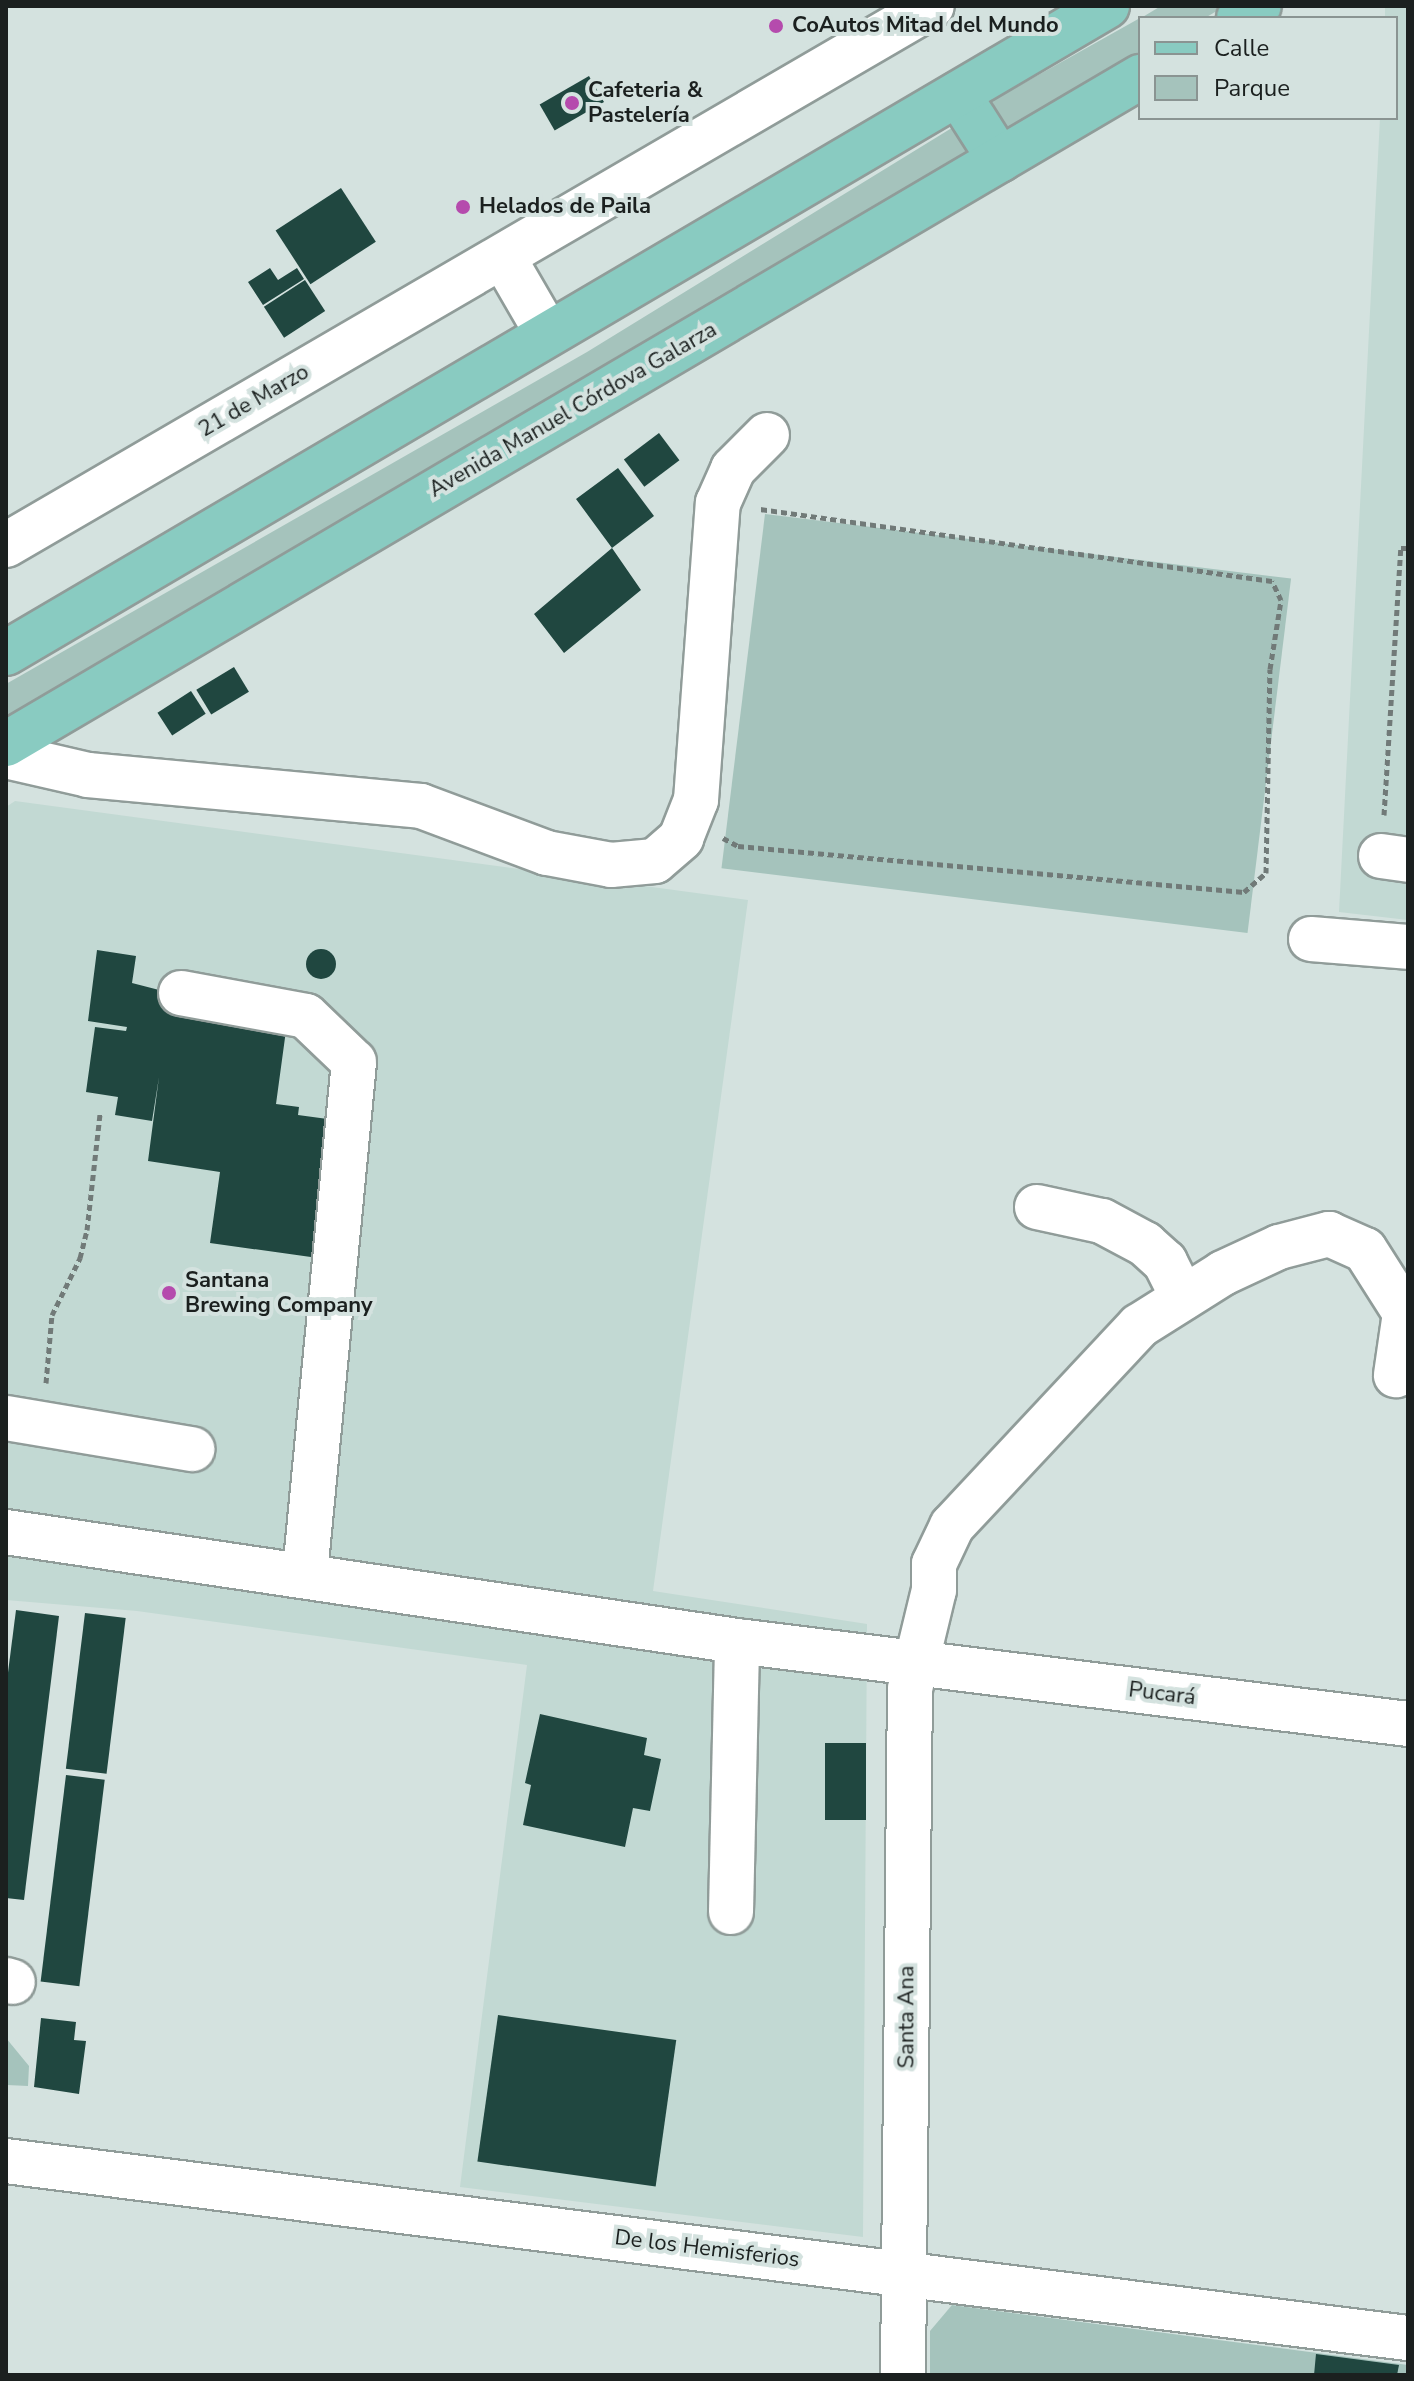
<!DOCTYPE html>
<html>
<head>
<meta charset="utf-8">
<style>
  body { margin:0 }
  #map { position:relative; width:1414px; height:2381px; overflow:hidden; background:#d4e2df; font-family:"Nunito Sans",sans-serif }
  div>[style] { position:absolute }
  .built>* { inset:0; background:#c2d9d3 }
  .green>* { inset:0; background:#a5c3bc; transform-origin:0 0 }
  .building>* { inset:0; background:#204740; transform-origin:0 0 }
  .round { border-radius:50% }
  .path>* { height:5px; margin-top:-2.5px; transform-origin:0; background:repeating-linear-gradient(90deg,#717a78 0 6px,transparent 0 10px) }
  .roads { filter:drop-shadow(2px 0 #909c99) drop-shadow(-2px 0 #909c99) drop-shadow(0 2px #909c99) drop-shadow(0 -2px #909c99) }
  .minor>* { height:44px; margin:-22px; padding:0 22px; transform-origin:22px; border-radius:22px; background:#fff }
  .major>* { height:44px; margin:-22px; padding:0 22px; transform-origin:22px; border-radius:22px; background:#89cbc1 }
  .dots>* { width:22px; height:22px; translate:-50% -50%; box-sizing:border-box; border:4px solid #d4e2df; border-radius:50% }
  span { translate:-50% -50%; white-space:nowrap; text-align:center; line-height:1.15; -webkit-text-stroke:8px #d4e2df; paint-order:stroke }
  .poi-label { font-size:22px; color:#1b201f; font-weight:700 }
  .left { translate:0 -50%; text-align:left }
  .street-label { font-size:22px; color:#1b201f }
  .frame { position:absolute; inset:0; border:8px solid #1b201f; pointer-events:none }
  .legend { position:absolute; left:1138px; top:16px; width:260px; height:104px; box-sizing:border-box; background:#d4e2df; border:2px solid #8a9492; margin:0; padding:10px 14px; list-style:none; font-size:24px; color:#1b201f }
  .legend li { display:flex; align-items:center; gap:16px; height:40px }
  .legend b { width:40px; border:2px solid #8a9492 }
</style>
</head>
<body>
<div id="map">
  <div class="built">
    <div style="clip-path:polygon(1408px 6px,1408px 920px,1339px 912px,1380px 118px,1396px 118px,1396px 18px,1385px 18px,1385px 8px)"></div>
    <div style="clip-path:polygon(15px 801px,748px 900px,653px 1591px,867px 1624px,863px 2237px,460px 2187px,527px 1665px,137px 1611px,6px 1600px,6px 807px)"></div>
  </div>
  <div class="green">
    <div style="clip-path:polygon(1161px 6px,1225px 6px,1205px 18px,1141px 18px)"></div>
    <div style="clip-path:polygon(1140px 18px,1140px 56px,999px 139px,981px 107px)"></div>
    <div style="clip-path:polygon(955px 126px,973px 155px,6px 718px,6px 684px,587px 352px)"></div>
    <div style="left:765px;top:514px;width:530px;height:357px;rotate:7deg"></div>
    <div style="clip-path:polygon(6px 2038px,29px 2066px,28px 2086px,7px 2085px,6px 2094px)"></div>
    <div style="clip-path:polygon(952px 2305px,1408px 2365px,1408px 2375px,930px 2375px,930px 2331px)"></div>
  </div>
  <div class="building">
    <div style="left:589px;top:76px;width:30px;height:57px;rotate:60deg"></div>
    <div style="left:341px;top:188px;width:64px;height:78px;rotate:57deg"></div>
    <div style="clip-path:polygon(270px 268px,278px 280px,297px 268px,304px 279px,263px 305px,248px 282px)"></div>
    <div style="left:305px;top:280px;width:37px;height:49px;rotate:57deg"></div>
    <div style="left:659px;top:433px;width:34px;height:44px;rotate:53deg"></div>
    <div style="clip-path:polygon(618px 468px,654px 516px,612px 548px,641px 590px,564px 653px,534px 614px,612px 548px,576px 499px)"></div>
    <div style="left:234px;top:667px;width:29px;height:44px;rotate:59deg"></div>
    <div style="left:191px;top:691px;width:27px;height:40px;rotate:57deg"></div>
    <div class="round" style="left:306px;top:949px;width:30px;height:30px"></div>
    <div style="clip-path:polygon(97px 950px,136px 956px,132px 983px,287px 1023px,276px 1104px,299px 1107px,298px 1115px,335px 1120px,318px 1258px,210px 1243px,220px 1172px,148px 1161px,159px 1077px,152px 1121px,115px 1115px,118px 1097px,86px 1092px,95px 1027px,126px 1031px,127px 1027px,88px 1021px)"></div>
    <div style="clip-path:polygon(16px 1610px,59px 1616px,24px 1900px,6px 1898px,6px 1688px)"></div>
    <div style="left:85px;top:1613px;width:41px;height:157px;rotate:7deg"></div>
    <div style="clip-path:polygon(540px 1714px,647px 1738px,644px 1755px,661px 1759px,650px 1811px,633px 1808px,625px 1847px,523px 1825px,531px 1785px,525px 1783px)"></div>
    <div style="left:866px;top:1743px;width:77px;height:41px;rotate:90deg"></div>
    <div style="left:66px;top:1775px;width:39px;height:208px;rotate:7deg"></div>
    <div style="left:498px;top:2015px;width:180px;height:148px;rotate:8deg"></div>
    <div style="clip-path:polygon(41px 2018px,76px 2022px,74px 2040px,86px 2041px,79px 2094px,34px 2087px)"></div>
    <div style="clip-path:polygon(1316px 2354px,1399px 2365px,1397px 2375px,1314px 2375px)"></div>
  </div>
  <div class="path">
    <div style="left:1384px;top:815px;width:268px;rotate:-86.4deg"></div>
    <div style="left:1401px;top:548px;width:7px"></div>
    <div style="left:723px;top:838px;width:17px;rotate:28deg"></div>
    <div style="left:738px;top:846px;width:508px;rotate:5.19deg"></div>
    <div style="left:1244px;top:892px;width:29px;rotate:-41deg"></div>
    <div style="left:1266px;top:873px;width:204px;rotate:-88.9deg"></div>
    <div style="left:1270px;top:669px;width:70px;rotate:-80.9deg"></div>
    <div style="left:1281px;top:600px;width:21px;rotate:-115deg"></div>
    <div style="left:1272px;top:581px;width:517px;rotate:-172deg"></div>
    <div style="left:46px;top:1383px;width:68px;rotate:-85deg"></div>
    <div style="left:52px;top:1315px;width:64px;rotate:-63.8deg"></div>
    <div style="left:80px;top:1258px;width:29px;rotate:-76deg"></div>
    <div style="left:87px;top:1230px;width:117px;rotate:-83.6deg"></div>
  </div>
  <div class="roads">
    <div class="minor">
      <div style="left:503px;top:257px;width:88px;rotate:59.9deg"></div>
      <div style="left:6px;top:545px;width:1071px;rotate:-30.2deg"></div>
      <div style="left:6px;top:756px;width:84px;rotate:13deg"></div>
      <div style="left:88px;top:775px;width:334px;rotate:5.3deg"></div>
      <div style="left:421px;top:806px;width:134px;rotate:20.5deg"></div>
      <div style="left:547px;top:853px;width:65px;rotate:10.6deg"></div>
      <div style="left:611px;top:865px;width:44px;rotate:-5.2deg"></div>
      <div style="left:655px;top:861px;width:35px;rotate:-41deg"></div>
      <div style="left:681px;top:838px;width:41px;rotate:-68.5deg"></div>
      <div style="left:696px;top:800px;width:298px;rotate:-85.8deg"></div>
      <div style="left:718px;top:503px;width:37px;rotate:-66deg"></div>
      <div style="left:733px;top:469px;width:48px;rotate:-45deg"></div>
      <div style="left:1381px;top:856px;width:27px;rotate:8deg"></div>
      <div style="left:1311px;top:939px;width:97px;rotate:4.7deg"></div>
      <div style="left:181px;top:993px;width:127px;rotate:10.4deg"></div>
      <div style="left:306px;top:1016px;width:66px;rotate:43.8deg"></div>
      <div style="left:354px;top:1062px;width:513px;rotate:95.48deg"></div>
      <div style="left:1037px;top:1207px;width:66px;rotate:12.2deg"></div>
      <div style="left:1102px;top:1221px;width:49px;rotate:28.1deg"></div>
      <div style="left:1145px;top:1244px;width:27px;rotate:42deg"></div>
      <div style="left:1165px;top:1262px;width:40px;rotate:63.4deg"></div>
      <div style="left:6px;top:1418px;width:189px;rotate:9.5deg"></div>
      <div style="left:6px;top:1532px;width:739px;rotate:8.48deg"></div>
      <div style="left:737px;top:1641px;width:676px;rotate:7.05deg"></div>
      <div style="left:731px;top:1912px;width:271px;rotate:-88.7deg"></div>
      <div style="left:6px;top:1980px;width:7px;rotate:16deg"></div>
      <div style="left:6px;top:2161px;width:1413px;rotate:7.2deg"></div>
      <div style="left:903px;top:2375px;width:686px;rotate:-89.42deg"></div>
      <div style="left:910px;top:1689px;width:102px;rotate:-76.4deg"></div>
      <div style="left:934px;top:1590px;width:26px;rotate:-90deg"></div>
      <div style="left:934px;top:1564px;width:42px;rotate:-64.7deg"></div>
      <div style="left:952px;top:1526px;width:274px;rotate:-46.9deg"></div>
      <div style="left:1139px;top:1326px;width:99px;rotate:-32.2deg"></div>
      <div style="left:1223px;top:1273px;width:62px;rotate:-24.9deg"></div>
      <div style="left:1279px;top:1247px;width:52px;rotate:-14.6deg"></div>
      <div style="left:1329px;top:1234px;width:39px;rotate:24deg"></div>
      <div style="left:1365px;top:1250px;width:75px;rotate:57.6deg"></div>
      <div style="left:1405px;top:1313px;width:63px;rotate:98.3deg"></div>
    </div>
    <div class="major">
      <div style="left:1239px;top:18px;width:23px;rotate:-31deg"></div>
      <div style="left:958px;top:94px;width:78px;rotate:57.5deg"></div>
      <div style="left:6px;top:653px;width:1277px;rotate:-30.44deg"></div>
      <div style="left:6px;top:744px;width:1316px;rotate:-30.46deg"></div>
    </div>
  </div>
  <div class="dots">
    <div style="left:776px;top:26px;background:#b54bad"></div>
    <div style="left:572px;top:103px;background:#b54bad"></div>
    <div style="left:463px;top:207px;background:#b54bad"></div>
    <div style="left:169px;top:1293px;background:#b54bad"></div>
  </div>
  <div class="poi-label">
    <span class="left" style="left:792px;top:26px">CoAutos Mitad del Mundo</span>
    <span class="left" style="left:588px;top:103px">Cafeteria &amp;<br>Pastelería</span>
    <span class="left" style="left:479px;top:207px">Helados de Paila</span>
    <span class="left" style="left:185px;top:1293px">Santana<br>Brewing Company</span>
  </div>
  <div class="street-label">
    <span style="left:254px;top:401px;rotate:-30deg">21 de Marzo</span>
    <span style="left:573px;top:410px;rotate:-30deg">Avenida Manuel Córdova Galarza</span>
    <span style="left:1162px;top:1694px;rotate:7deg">Pucará</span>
    <span style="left:907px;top:2017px;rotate:-90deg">Santa Ana</span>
    <span style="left:707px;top:2249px;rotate:7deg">De los Hemisferios</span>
  </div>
  <div class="frame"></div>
  <ul class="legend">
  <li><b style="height:10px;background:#89cbc1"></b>Calle</li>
  <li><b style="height:22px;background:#a5c3bc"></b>Parque</li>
  </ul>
</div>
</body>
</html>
